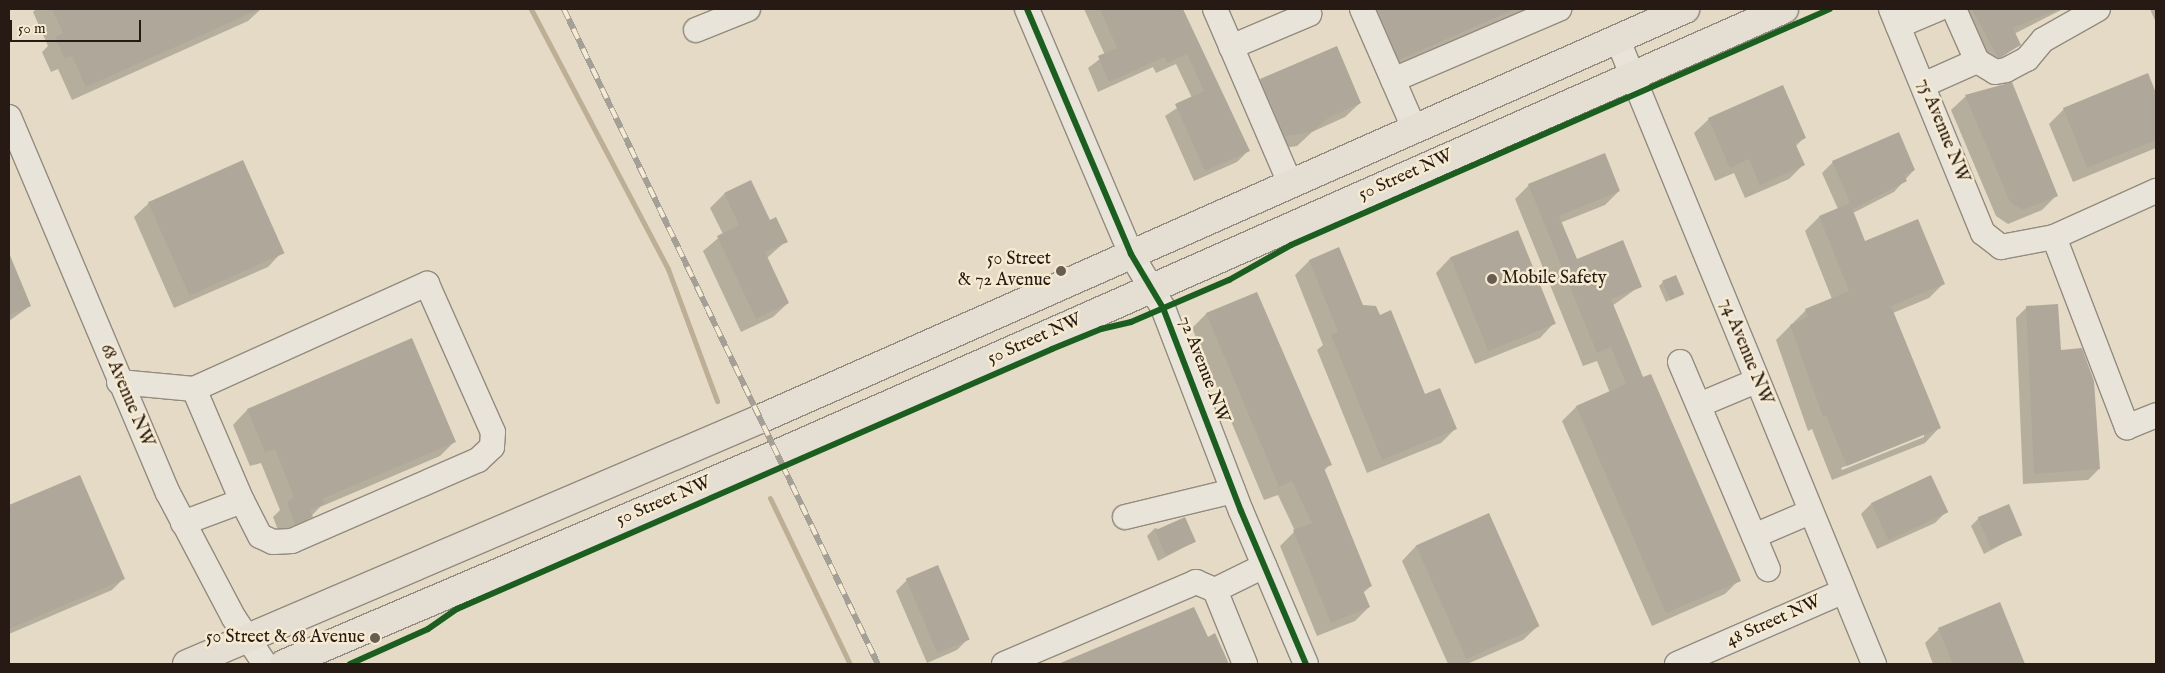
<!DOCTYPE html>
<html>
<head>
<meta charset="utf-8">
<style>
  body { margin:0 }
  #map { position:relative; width:2165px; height:673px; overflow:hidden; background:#e4dac5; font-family:"IM FELL English",serif }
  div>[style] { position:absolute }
  .shadow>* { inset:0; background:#0003 }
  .stream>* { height:5px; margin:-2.5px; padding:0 2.5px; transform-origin:2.5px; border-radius:2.5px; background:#bdaf95 }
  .building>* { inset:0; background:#afa79a; transform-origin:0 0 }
  .roads { filter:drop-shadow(1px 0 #938b7f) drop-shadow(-1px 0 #938b7f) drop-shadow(0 1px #938b7f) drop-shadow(0 -1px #938b7f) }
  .minor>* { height:24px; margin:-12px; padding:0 12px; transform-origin:12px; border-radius:12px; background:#e9e4d9 }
  .major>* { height:28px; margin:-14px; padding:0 14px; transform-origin:14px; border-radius:14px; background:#e5dfd3 }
  .rail>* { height:5.5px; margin-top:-2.75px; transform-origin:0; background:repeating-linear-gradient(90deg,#f6ead1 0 11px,#a49f97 0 22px); box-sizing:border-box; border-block:1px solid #a49f97 }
  .cycleway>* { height:6px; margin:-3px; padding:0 3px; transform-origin:3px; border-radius:3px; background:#1b5e20 }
  .dots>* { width:14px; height:14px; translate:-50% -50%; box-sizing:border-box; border:2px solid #f6ead1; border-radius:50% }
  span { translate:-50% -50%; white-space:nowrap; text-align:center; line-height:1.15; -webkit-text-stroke:5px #f6ead1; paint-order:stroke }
  .street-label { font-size:18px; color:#271a14 }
  .poi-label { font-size:18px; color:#271a14 }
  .right { translate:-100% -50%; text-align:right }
  .left { translate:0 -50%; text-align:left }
  .frame { position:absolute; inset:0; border:10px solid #271a14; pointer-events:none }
  .scale { position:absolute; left:10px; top:20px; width:131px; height:22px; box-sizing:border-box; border:2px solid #271a14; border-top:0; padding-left:6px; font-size:15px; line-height:18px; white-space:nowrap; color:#271a14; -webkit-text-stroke:4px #f6ead1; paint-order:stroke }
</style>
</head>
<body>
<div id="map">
  <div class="shadow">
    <div style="clip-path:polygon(36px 9px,261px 9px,248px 21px,72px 100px,58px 69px,51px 72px,42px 52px,48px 46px,33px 12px)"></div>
    <div style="clip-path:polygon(1084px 9px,1182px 9px,1248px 151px,1237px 162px,1194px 181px,1165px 116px,1192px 98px,1176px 64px,1156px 73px,1153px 67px,1098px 92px,1088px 68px,1105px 55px)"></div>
    <div style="clip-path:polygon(1373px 9px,1532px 9px,1385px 73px)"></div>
    <div style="clip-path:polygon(1970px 9px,2063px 9px,2014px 34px,2019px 45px,1984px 70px,1958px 21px)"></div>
    <div style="clip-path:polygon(2150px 9px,2156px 9px,2156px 23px)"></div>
    <div style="clip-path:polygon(2147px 75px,2156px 97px,2156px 148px,2073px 182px,2049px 124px,2064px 109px)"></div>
    <div style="clip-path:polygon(1261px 80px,1360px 103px,1345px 117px,1312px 132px,1297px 146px,1270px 150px,1246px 94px)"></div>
    <div style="clip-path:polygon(1966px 96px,2056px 196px,2042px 210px,2008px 224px,1996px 216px,1951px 110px)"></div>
    <div style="clip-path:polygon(1709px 119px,1804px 138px,1796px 146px,1804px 164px,1789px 179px,1745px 198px,1734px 173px,1715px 181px,1694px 133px)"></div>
    <div style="clip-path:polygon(evenodd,1833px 162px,1914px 170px,1894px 192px,1853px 213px,1864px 242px,1943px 284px,1929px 298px,1893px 313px,1939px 428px,1925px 443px,1832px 480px,1812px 429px,1808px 431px,1776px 340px,1806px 310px,1832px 299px,1805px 231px,1819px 217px,1838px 209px,1822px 173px,1833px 162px,1924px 434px,1924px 437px,1842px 470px,1841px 468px,1924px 434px)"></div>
    <div style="clip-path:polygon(1529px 185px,1619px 191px,1605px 205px,1560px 223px,1576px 261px,1640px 286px,1612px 306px,1642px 379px,1739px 580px,1725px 594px,1652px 626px,1562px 421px,1576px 407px,1610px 393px,1597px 361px,1583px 366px,1515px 199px)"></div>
    <div style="clip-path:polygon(724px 194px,786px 241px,767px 258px,788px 303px,773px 317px,741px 332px,703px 251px,723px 234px,710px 208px)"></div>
    <div style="clip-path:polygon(149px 203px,282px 252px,268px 267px,174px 308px,134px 217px)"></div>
    <div style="clip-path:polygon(1517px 231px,1554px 323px,1540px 338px,1475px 364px,1436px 273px,1450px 258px)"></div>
    <div style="clip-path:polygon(1339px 249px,1362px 306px,1424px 396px,1455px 429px,1441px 443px,1367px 473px,1317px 350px,1323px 345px,1295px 275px,1309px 261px)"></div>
    <div style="clip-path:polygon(9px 255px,30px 306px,9px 321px)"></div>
    <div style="clip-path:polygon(1663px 282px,1682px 294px,1666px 302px,1659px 286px)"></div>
    <div style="clip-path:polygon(1257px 293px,1330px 464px,1324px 471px,1371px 586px,1363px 593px,1369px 607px,1355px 621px,1317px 636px,1280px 546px,1295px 531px,1278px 495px,1264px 500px,1192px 328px,1206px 314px)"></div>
    <div style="clip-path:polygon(2027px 307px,2060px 351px,2099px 469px,2088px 480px,2023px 484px,2016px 318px)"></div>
    <div style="clip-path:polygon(412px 340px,454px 442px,440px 456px,320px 507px,297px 531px,281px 538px,273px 517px,280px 510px,261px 463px,250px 466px,233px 425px,247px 410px)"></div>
    <div style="clip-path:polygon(80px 476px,123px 579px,112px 590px,9px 634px,9px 507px)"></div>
    <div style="clip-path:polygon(1872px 503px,1946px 512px,1935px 523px,1877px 549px,1861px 514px)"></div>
    <div style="clip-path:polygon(1489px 515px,1538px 626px,1523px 640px,1467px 664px,1448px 664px,1402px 561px,1416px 546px)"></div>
    <div style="clip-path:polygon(1979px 518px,2021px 534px,1984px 554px,1971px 526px)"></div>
    <div style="clip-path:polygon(1155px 528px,1194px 542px,1158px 561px,1147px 536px)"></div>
    <div style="clip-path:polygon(907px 580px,968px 639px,957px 650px,927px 663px,896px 591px)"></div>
    <div style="clip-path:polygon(1999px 604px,2024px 664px,1933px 664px,1925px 643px,1939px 629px)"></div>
    <div style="clip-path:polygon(1194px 608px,1207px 638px,1215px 635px,1228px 664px,1062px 664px)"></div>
  </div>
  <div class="stream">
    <div style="left:531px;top:9px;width:294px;rotate:62.2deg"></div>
    <div style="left:668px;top:269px;width:141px;rotate:69.6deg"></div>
    <div style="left:770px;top:498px;width:184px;rotate:64.3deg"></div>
  </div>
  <div class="building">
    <div style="clip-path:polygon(52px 9px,260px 9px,86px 87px,72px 56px,65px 59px,55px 37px,63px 33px)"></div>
    <div style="clip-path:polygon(1100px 9px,1183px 9px,1250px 151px,1205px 171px,1175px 104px,1204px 91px,1187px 54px,1167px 63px,1164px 57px,1109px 82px,1098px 56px,1117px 48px)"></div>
    <div style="clip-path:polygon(1377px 9px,1515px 9px,1399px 60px)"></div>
    <div style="clip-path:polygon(1972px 9px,2058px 9px,2013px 28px,2021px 45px,1998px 58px)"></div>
    <div style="clip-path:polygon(1337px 46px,1361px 103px,1328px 118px,1312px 132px,1285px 136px,1260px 79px)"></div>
    <div style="clip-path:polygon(2148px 73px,2156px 93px,2156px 140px,2087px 168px,2063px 108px)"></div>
    <div style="clip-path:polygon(2012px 82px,2058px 196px,2023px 210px,2010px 202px,1965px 95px)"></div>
    <div style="clip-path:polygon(1783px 85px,1806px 138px,1795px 143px,1805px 165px,1760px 185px,1749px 159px,1730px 168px,1708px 118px)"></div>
    <div style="clip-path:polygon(1899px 132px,1915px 170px,1904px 175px,1907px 181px,1853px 209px,1832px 161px)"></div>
    <div style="clip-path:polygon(1605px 153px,1620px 191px,1559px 216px,1577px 259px,1623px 240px,1642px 287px,1611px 299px,1643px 377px,1651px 374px,1741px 581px,1666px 613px,1576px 406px,1626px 384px,1611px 347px,1597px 353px,1528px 184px)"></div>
    <div style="left:243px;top:160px;width:102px;height:104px;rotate:66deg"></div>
    <div style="clip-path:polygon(751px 180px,770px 220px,776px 217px,788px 242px,765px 252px,789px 303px,756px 319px,717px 236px,739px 225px,724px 193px)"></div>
    <div style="clip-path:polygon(1850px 203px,1865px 241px,1918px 219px,1945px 284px,1891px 306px,1941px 428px,1847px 466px,1826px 416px,1823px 417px,1790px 325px,1808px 317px,1805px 309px,1849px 291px,1819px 216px)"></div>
    <div style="left:1518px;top:230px;width:101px;height:73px;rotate:68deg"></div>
    <div style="clip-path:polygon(1339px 247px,1363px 305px,1376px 306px,1380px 315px,1391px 310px,1425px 394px,1440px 388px,1457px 429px,1382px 460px,1331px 335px,1338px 332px,1309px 260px)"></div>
    <div style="clip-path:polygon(9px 253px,31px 306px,9px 315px)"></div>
    <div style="left:1676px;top:275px;width:21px;height:15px;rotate:67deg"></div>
    <div style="clip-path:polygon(1257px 292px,1332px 465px,1324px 468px,1372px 586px,1363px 590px,1370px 607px,1331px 623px,1293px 530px,1312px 523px,1292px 481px,1279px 487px,1206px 313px)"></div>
    <div style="clip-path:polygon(2058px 304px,2061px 350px,2082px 348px,2094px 381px,2100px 469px,2034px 474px,2026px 306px)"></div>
    <div style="clip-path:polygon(412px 338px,456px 442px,322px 499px,325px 504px,310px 510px,313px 517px,295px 525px,287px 502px,294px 497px,275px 449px,265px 452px,247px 409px)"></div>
    <div style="clip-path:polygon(80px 475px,125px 579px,9px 629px,9px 505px)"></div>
    <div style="left:1931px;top:475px;width:41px;height:66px;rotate:65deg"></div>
    <div style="left:2009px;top:504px;width:34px;height:34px;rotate:67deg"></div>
    <div style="left:1489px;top:513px;width:124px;height:80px;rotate:66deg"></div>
    <div style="left:1185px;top:517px;width:27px;height:33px;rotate:66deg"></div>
    <div style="left:938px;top:565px;width:81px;height:35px;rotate:67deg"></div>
    <div style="clip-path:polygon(2000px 602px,2025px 664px,1953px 664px,1938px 628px)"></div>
    <div style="clip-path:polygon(1194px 607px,1208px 637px,1215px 633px,1229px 664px,1058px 664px)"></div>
  </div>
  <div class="roads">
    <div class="minor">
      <div style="left:1027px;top:9px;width:266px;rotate:67deg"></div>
      <div style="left:1131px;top:254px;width:63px;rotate:59.3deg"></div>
      <div style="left:1163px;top:308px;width:217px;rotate:69deg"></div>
      <div style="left:1241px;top:511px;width:166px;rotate:67deg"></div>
      <div style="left:1215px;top:9px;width:189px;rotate:66.7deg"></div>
      <div style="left:1362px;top:9px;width:130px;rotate:66.4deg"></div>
      <div style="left:1891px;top:9px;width:242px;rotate:67.7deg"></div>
      <div style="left:1983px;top:233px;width:23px;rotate:38deg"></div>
      <div style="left:2001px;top:247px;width:54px;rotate:-10.7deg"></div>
      <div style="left:2054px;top:237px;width:112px;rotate:-24.3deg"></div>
      <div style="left:1898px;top:26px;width:43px;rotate:-23deg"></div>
      <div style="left:696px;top:30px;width:56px;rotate:-22deg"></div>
      <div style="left:1617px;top:38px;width:677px;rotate:67.68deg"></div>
      <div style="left:1231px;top:47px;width:85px;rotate:-22.9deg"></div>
      <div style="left:1977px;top:61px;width:21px;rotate:31deg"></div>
      <div style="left:1995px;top:72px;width:11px;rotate:-10deg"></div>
      <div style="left:2006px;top:70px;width:24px;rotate:-28deg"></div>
      <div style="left:2027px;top:59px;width:25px;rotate:-50deg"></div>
      <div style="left:2043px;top:40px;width:63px;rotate:-29.4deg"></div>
      <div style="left:1393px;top:80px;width:181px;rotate:-23.2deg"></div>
      <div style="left:1923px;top:85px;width:59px;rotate:-24deg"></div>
      <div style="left:1977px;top:61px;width:57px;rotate:-113.9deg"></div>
      <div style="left:9px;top:117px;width:408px;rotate:67.1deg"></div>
      <div style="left:168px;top:493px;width:141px;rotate:62.2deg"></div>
      <div style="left:234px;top:618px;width:55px;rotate:56deg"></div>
      <div style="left:2054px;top:237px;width:204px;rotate:69deg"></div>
      <div style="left:2127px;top:427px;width:31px;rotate:-22deg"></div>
      <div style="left:1680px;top:362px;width:225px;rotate:67deg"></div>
      <div style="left:119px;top:382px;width:75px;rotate:5.3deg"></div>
      <div style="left:194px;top:389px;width:122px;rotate:66.8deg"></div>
      <div style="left:242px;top:501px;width:63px;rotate:159.6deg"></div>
      <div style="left:194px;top:389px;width:256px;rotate:-24.3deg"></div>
      <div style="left:427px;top:284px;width:162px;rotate:66deg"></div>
      <div style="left:493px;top:432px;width:15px;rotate:94deg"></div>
      <div style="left:492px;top:447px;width:19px;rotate:137deg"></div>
      <div style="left:478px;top:460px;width:203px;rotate:156.5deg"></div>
      <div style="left:292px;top:541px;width:19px;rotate:177deg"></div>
      <div style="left:273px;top:542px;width:14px;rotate:-155deg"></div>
      <div style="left:260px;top:536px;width:39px;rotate:-117deg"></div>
      <div style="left:1699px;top:405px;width:62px;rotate:-22.8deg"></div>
      <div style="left:1125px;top:517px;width:111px;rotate:-13.5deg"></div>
      <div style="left:1754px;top:536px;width:61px;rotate:-23.2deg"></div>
      <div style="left:1215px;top:590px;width:80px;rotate:67.9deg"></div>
      <div style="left:1004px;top:664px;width:209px;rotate:-23.1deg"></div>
      <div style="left:1196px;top:582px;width:21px;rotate:23deg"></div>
      <div style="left:1215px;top:590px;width:55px;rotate:-26.1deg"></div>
      <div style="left:1677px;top:664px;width:180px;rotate:-23.6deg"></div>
    </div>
    <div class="major">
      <div style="left:187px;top:664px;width:623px;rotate:-23.15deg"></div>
      <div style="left:760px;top:419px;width:1012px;rotate:-23.9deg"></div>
      <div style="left:284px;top:664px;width:536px;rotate:-23.07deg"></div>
      <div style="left:777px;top:454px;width:1101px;rotate:-23.84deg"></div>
    </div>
  </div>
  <div class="rail">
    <div style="left:564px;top:9px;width:726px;rotate:64.39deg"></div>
  </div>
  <div class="cycleway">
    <div style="left:1027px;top:9px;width:266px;rotate:67deg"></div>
    <div style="left:1131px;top:254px;width:63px;rotate:59.3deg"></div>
    <div style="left:1163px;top:308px;width:217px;rotate:69deg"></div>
    <div style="left:1241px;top:511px;width:166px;rotate:67deg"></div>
    <div style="left:350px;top:664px;width:85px;rotate:-24.2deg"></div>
    <div style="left:428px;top:629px;width:35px;rotate:-35deg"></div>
    <div style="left:457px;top:609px;width:649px;rotate:-23.6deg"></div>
    <div style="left:1052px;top:349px;width:53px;rotate:-22.2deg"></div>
    <div style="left:1101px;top:329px;width:31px;rotate:-13deg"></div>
    <div style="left:1131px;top:322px;width:107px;rotate:-23.2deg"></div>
    <div style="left:1229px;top:280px;width:71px;rotate:-29.4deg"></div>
    <div style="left:1291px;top:245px;width:588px;rotate:-23.65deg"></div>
  </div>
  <div class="dots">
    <div style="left:1061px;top:271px;background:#695d52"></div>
    <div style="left:1492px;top:279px;background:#695d52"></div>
    <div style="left:375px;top:638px;background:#695d52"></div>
  </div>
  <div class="street-label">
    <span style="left:1942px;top:131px;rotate:68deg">75 Avenue NW</span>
    <span style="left:1406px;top:176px;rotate:-24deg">50 Street NW</span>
    <span style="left:1035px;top:340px;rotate:-24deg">50 Street NW</span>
    <span style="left:1745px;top:352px;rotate:68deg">74 Avenue NW</span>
    <span style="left:1203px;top:370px;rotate:69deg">72 Avenue NW</span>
    <span style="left:126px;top:396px;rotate:67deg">68 Avenue NW</span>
    <span style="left:664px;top:502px;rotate:-23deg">50 Street NW</span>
    <span style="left:1774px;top:622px;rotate:-24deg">48 Street NW</span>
  </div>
  <div class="poi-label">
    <span class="right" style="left:1051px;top:271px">50 Street<br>&amp; 72 Avenue</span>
    <span class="left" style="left:1502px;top:279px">Mobile Safety</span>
    <span class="right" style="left:365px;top:638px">50 Street &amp; 68 Avenue</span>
  </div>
  <div class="frame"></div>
  <div class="scale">50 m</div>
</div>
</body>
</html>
